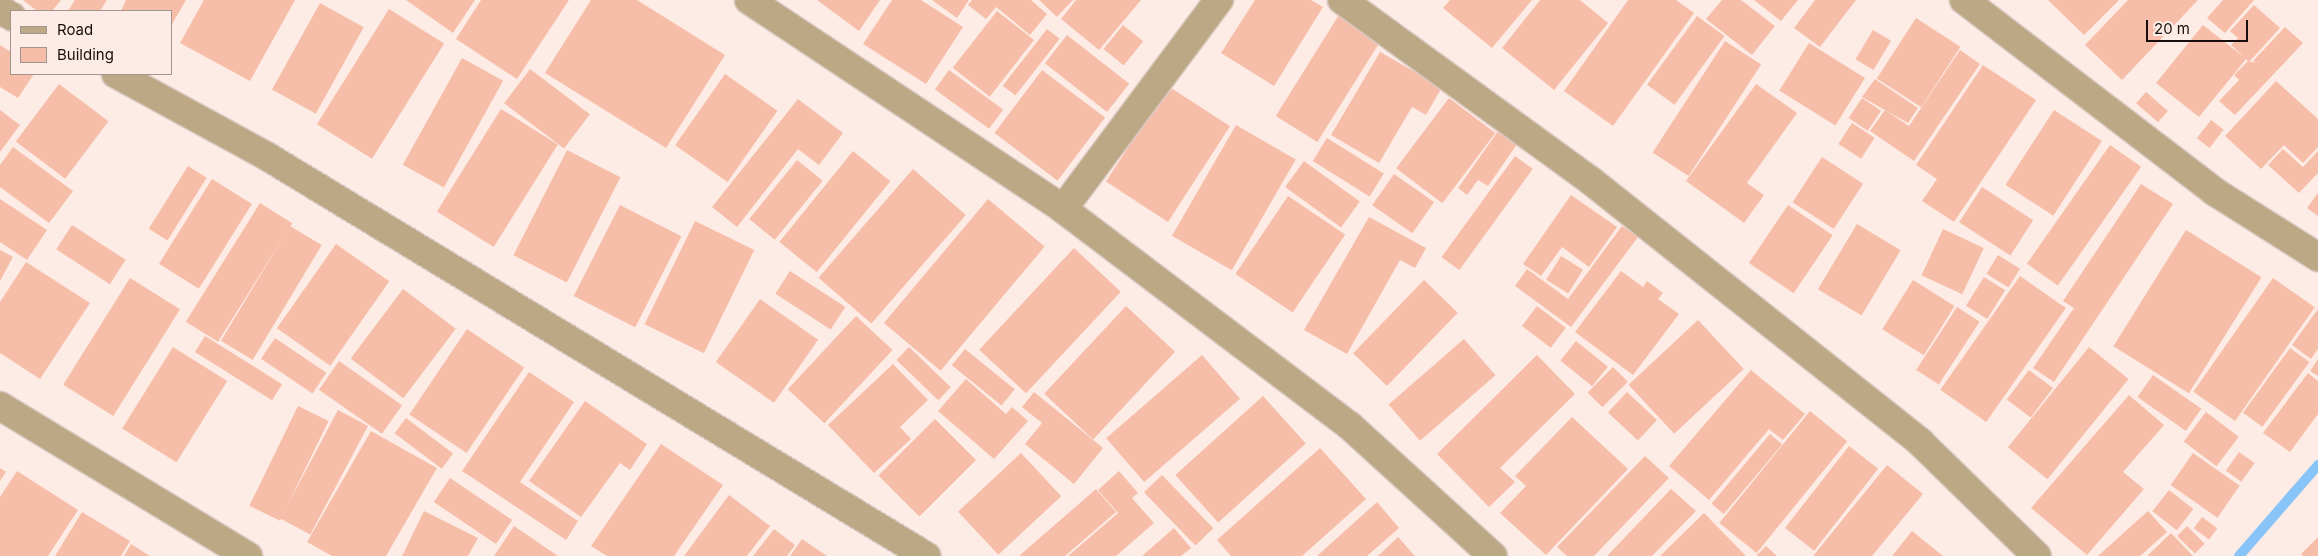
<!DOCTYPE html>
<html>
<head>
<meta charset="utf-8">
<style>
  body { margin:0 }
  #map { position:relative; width:2318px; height:556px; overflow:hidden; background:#fdece5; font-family:Inter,sans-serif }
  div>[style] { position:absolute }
  .stream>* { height:10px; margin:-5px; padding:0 5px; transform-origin:5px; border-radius:5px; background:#88c4f7 }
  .building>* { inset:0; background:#f6bea9; transform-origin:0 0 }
  .roads { filter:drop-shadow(1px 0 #d8c9c2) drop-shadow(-1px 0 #d8c9c2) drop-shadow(0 1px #d8c9c2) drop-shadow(0 -1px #d8c9c2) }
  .minor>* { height:28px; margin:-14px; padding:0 14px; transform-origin:14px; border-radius:14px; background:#bda885 }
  span { translate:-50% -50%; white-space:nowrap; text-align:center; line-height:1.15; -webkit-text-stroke:4px #fdece5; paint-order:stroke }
  .legend { position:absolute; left:10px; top:10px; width:162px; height:65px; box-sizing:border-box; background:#fdece5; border:1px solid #a1948f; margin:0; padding:6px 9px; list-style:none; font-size:15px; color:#160f0d }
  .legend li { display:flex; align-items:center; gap:10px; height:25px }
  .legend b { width:25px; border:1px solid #a1948f }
  .scale { position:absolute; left:2146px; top:20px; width:102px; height:22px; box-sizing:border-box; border:2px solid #160f0d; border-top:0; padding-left:6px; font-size:15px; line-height:18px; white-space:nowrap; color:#160f0d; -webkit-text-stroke:4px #fdece5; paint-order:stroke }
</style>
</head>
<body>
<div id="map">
  <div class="stream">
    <div style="left:2239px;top:556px;width:121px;rotate:-49deg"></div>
  </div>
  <div class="building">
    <div style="clip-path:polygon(23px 0,61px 0,52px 11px,37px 11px)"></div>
    <div style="clip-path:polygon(75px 0,107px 0,100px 11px,68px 11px)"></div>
    <div style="clip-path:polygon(126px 0,186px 0,171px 26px,171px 11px,121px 11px)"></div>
    <div style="clip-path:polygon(204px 0,295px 0,250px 81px,180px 43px)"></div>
    <div style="clip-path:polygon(406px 0,475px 0,453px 33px)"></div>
    <div style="clip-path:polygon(481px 0,569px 0,517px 79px,456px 39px)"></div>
    <div style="clip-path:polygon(591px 0,637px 0,725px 55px,666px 148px,545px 73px)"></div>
    <div style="clip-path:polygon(817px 0,880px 0,859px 31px)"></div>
    <div style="clip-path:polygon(892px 0,921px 0,963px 27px,926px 84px,863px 44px)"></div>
    <div style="clip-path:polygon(932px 0,969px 0,957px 18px)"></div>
    <div style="clip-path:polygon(972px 0,1031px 0,1047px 14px,1030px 35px,996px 7px,986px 19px,968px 5px)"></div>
    <div style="clip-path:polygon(1039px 0,1073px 0,1057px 17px)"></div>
    <div style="clip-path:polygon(1076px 0,1141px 0,1099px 50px,1061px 19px)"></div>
    <div style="clip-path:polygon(1255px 0,1311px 0,1323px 7px,1274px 86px,1221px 53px)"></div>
    <div style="clip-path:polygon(1450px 0,1532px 0,1492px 48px,1443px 8px)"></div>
    <div style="clip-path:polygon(1540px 0,1580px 0,1608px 23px,1554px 90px,1502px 48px)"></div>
    <div style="clip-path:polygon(1628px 0,1676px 0,1694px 13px,1613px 126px,1564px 91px)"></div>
    <div style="clip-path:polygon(1722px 0,1741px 0,1775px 26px,1752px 55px,1706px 19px)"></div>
    <div style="clip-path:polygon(1754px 0,1798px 0,1781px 21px)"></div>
    <div style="clip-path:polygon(1815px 0,1856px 0,1820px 47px,1794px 28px)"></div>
    <div style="clip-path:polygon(2048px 0,2119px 0,2084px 35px)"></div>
    <div style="clip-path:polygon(2128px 0,2198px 0,2122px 80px,2085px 45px)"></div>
    <div style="clip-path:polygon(2223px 0,2254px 0,2225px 33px,2207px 18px)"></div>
    <div style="left:320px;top:3px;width:50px;height:99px;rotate:29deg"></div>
    <div style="clip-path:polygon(2254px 5px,2280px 28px,2249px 62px,2246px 59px,2199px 117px,2156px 83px,2203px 25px,2245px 58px,2231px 45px,2238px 38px,2230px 31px)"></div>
    <div style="left:389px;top:9px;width:65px;height:136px;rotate:32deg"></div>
    <div style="left:1342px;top:10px;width:49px;height:125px;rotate:32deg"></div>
    <div style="left:997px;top:11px;width:47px;height:72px;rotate:38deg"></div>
    <div style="left:1697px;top:16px;width:34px;height:85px;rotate:36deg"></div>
    <div style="left:1916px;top:18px;width:53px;height:72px;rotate:33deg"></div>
    <div style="left:1123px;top:25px;width:26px;height:31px;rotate:39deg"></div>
    <div style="clip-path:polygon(2285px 27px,2303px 43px,2235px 115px,2219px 101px,2239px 80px,2234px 75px,2248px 61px,2256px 63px,2253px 61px)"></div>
    <div style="left:1047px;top:29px;width:16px;height:72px;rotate:38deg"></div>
    <div style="left:1873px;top:30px;width:21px;height:34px;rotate:31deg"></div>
    <div style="left:1067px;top:35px;width:79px;height:36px;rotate:38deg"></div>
    <div style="left:1725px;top:41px;width:43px;height:133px;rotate:33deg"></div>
    <div style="left:1809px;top:43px;width:66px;height:56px;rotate:32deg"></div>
    <div style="clip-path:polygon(0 45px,11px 52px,11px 74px,34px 74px,18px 98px,0 87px)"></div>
    <div style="clip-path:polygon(1960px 50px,1980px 64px,1914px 161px,1870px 131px,1885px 110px,1909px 126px)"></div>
    <div style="clip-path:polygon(1380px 52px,1442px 87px,1426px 115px,1412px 107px,1379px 163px,1331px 135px)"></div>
    <div style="left:462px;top:58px;width:47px;height:122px;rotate:29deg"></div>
    <div style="clip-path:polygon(1983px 65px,2036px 100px,1954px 222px,1922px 201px,1937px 179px,1916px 165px)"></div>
    <div style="left:530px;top:69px;width:75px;height:43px;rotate:37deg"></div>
    <div style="left:949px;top:70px;width:67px;height:24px;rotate:36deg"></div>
    <div style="left:1042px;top:70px;width:79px;height:79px;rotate:37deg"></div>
    <div style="left:725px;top:74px;width:64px;height:87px;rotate:35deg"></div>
    <div style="clip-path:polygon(1875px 79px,1918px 108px,1908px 123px,1862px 97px)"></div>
    <div style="clip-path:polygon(2276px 81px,2318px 119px,2318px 147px,2303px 163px,2284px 145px,2261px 169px,2225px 136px)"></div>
    <div style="left:59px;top:84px;width:62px;height:72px;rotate:37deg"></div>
    <div style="clip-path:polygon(1756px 84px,1797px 113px,1747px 183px,1764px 195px,1744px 223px,1686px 181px)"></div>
    <div style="left:1168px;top:86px;width:74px;height:114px;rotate:33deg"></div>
    <div style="left:2146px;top:92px;width:29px;height:15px;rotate:41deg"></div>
    <div style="left:1449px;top:98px;width:58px;height:88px;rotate:37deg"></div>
    <div style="left:1862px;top:98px;width:23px;height:24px;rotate:34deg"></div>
    <div style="clip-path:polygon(798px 99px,843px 133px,819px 165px,798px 149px,737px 227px,712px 207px)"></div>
    <div style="left:501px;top:109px;width:67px;height:121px;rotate:32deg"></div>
    <div style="clip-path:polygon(0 110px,20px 125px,0 152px)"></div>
    <div style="left:2054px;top:110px;width:57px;height:89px;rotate:33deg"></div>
    <div style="left:2211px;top:120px;width:16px;height:23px;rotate:38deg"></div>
    <div style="left:1852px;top:123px;width:27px;height:25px;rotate:33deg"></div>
    <div style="left:1236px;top:125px;width:69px;height:128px;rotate:30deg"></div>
    <div style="clip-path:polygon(1501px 127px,1520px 140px,1488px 186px,1478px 180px,1467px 195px,1458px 188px)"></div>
    <div style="left:1327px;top:138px;width:67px;height:27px;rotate:32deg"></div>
    <div style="left:2110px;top:145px;width:38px;height:145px;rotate:35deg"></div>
    <div style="clip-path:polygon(13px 147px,73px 191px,49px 223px,0 187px,0 165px)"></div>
    <div style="clip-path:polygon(2283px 149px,2303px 167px,2318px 151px,2318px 173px,2299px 193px,2268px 165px)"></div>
    <div style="left:567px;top:150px;width:60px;height:118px;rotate:27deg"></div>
    <div style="left:853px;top:151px;width:48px;height:117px;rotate:39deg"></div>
    <div style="left:1515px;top:156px;width:22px;height:125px;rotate:36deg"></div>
    <div style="left:1822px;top:157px;width:49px;height:54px;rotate:33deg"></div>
    <div style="left:797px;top:160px;width:33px;height:76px;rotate:39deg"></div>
    <div style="left:1304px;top:161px;width:69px;height:32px;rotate:36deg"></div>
    <div style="left:188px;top:166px;width:22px;height:74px;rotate:32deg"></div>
    <div style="left:913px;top:169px;width:70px;height:144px;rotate:41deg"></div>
    <div style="left:1394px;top:174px;width:49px;height:38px;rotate:35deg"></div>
    <div style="left:212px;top:179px;width:47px;height:100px;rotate:32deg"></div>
    <div style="clip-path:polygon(2141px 184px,2173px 204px,2054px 382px,2033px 368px,2074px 308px,2063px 301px)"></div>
    <div style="left:1982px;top:187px;width:61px;height:42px;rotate:33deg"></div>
    <div style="clip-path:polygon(2318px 193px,2318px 216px,2307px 208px)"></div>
    <div style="clip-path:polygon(1571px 195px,1617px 227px,1589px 267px,1562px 247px,1541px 276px,1523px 264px)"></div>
    <div style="left:1288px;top:196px;width:69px;height:94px;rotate:34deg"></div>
    <div style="clip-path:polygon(0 199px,47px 230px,27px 260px,0 242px)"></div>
    <div style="left:988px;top:199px;width:74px;height:162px;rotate:40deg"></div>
    <div style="left:260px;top:203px;width:38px;height:140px;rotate:32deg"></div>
    <div style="left:620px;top:205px;width:69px;height:102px;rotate:27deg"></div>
    <div style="left:1788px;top:205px;width:54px;height:70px;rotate:34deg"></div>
    <div style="clip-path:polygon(1369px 217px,1426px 248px,1415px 268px,1400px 260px,1347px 354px,1304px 330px)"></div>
    <div style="left:695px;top:221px;width:66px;height:115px;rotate:26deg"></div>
    <div style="left:1857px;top:224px;width:51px;height:76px;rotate:31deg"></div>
    <div style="left:72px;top:225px;width:64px;height:29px;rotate:33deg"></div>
    <div style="left:290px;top:226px;width:37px;height:134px;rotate:31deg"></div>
    <div style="clip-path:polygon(1622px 226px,1638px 237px,1571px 327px,1515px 286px,1527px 269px,1568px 299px)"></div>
    <div style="left:1943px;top:229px;width:45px;height:51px;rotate:25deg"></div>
    <div style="left:2186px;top:230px;width:89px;height:137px;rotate:32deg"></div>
    <div style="left:336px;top:244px;width:65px;height:103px;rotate:35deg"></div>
    <div style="left:1074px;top:248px;width:64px;height:139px;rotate:43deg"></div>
    <div style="clip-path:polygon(0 250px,13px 257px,0 281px)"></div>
    <div style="left:1998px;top:255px;width:26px;height:22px;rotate:32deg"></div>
    <div style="left:1561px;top:256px;width:26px;height:28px;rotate:32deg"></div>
    <div style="clip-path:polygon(26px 262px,90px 303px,40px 379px,0 353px,0 302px)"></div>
    <div style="left:790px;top:271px;width:66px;height:27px;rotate:33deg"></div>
    <div style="clip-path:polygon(1621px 271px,1643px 287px,1647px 281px,1663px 293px,1658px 299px,1679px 314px,1633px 375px,1575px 332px)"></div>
    <div style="left:2020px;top:276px;width:56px;height:139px;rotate:35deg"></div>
    <div style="left:1984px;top:277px;width:25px;height:34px;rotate:32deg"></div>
    <div style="left:130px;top:278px;width:59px;height:126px;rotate:32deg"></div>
    <div style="left:2273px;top:278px;width:51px;height:139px;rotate:35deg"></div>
    <div style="left:1424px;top:280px;width:47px;height:102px;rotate:44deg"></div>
    <div style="left:1913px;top:280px;width:49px;height:58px;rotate:32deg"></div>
    <div style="left:403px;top:289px;width:66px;height:87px;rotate:37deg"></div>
    <div style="left:760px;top:299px;width:71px;height:77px;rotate:35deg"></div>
    <div style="left:1126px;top:306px;width:67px;height:120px;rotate:43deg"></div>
    <div style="left:1537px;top:306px;width:36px;height:25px;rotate:37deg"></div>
    <div style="left:1957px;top:307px;width:27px;height:75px;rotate:33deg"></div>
    <div style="clip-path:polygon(2318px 309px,2318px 349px,2311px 359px,2292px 345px)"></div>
    <div style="left:856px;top:316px;width:50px;height:100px;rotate:43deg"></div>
    <div style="left:1698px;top:320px;width:67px;height:95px;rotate:47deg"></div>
    <div style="left:467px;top:329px;width:69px;height:103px;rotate:34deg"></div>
    <div style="left:205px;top:336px;width:91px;height:19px;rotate:32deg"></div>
    <div style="left:275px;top:338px;width:62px;height:25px;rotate:34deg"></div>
    <div style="left:1464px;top:339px;width:48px;height:100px;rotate:49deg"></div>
    <div style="left:1576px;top:341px;width:41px;height:25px;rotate:39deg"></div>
    <div style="left:173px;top:347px;width:64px;height:96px;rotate:32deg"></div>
    <div style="left:909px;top:347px;width:58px;height:18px;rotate:44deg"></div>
    <div style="left:2089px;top:347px;width:51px;height:129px;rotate:39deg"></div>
    <div style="left:2290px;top:348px;width:24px;height:80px;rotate:36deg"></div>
    <div style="left:965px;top:349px;width:64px;height:21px;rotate:39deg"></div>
    <div style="left:1202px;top:355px;width:58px;height:127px;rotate:49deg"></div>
    <div style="clip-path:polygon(1537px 355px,1575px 394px,1500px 468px,1515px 482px,1489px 507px,1437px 454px)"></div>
    <div style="clip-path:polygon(2318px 359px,2318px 376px,2310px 371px)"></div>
    <div style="left:339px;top:361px;width:77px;height:35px;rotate:35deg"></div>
    <div style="clip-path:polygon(893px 364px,928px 400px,900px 427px,911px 439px,874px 473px,828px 425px)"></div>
    <div style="left:1613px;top:367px;width:21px;height:36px;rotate:45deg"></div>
    <div style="clip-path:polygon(1751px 370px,1805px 414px,1783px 440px,1769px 429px,1709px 500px,1669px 466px)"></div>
    <div style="left:2029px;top:370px;width:30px;height:37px;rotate:37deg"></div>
    <div style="clip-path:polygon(529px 372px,574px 402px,520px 482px,578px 521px,566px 540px,462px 471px)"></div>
    <div style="clip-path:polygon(2308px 373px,2318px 381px,2318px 414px,2290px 452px,2263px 433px)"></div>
    <div style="left:2153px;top:375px;width:59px;height:27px;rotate:35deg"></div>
    <div style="clip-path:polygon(966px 379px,1006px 414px,1012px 407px,1028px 421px,994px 459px,938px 411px)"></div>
    <div style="clip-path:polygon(1034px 392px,1103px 448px,1074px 484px,1025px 444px,1042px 423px,1022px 407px)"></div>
    <div style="left:1627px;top:392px;width:41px;height:28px;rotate:43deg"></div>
    <div style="clip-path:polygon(2129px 395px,2164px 425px,2123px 472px,2144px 489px,2087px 555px,2031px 508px)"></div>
    <div style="left:1263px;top:396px;width:64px;height:118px;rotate:48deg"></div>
    <div style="clip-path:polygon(585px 401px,647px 444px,630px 470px,620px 463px,581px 517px,529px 481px)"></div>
    <div style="left:298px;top:406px;width:34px;height:111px;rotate:26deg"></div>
    <div style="left:338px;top:410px;width:34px;height:123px;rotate:28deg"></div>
    <div style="left:1810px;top:411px;width:48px;height:144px;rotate:39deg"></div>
    <div style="left:2206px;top:412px;width:41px;height:37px;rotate:37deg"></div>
    <div style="clip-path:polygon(1572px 417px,1628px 469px,1546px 555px,1500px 513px,1526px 486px,1515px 476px)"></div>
    <div style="left:406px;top:418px;width:59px;height:19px;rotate:37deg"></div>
    <div style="left:935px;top:419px;width:58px;height:80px;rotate:45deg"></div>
    <div style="clip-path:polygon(371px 431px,437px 468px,386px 556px,332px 556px,307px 542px)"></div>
    <div style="left:1770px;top:434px;width:16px;height:91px;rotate:40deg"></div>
    <div style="clip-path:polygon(661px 444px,723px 485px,674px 556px,607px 556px,591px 546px)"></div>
    <div style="left:1849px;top:446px;width:37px;height:104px;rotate:38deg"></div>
    <div style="clip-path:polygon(1320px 448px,1366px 499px,1302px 556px,1231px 556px,1217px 540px)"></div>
    <div style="left:2239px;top:452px;width:19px;height:23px;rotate:35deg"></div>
    <div style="left:1021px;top:453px;width:59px;height:86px;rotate:47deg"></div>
    <div style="left:2193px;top:453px;width:57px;height:39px;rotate:35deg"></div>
    <div style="clip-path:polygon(1645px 456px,1669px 478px,1594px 556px,1567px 556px,1557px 547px)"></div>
    <div style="clip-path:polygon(1887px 465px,1923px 494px,1872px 556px,1813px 556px)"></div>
    <div style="clip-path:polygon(0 468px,6px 472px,0 481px)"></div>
    <div style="clip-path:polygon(17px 471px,78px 510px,48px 556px,0 556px,0 497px)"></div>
    <div style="clip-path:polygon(1119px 471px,1138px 493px,1132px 498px,1154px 523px,1116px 556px,1068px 556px,1118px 513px,1098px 490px)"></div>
    <div style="left:1162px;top:475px;width:74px;height:25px;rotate:46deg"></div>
    <div style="left:450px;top:478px;width:75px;height:29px;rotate:34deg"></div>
    <div style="clip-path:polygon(1096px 489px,1116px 512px,1065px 556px,1019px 556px)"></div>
    <div style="clip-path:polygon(1671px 489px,1696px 511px,1652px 556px,1607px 556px)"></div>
    <div style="left:2169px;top:490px;width:31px;height:27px;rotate:38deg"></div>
    <div style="clip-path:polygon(729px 495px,770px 526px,747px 556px,684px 556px)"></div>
    <div style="clip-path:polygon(1377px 502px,1399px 528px,1367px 556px,1317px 556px)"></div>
    <div style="clip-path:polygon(424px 511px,478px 538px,468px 556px,402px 556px)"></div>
    <div style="clip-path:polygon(2148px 511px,2167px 532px,2140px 556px,2098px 556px)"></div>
    <div style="clip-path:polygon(82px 512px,130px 541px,121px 556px,55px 556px)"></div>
    <div style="clip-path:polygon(1704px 513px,1746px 556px,1660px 556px)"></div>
    <div style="left:2202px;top:517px;width:19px;height:14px;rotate:36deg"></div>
    <div style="clip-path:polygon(514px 526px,558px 556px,494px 556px)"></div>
    <div style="left:2187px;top:526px;width:25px;height:14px;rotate:45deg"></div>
    <div style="clip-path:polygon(1174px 528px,1191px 548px,1181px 556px,1142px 556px)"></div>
    <div style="clip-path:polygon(774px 529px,795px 545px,787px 556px,753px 556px)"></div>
    <div style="clip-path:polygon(1912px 531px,1943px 556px,1892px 556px)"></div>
    <div style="clip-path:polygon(2171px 533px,2193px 556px,2147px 556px)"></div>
    <div style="clip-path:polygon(1398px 537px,1415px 556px,1378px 556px)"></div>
    <div style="clip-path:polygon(2318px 537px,2318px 556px,2303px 556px,2301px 554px)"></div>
    <div style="clip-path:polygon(802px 539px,827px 556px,790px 556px)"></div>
    <div style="clip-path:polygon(131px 544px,150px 556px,124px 556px)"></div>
    <div style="clip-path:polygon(1766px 546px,1777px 556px,1756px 556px)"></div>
  </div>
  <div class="roads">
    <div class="minor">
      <div style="left:749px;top:0;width:377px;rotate:33.6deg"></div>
      <div style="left:1063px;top:209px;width:360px;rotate:37.1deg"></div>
      <div style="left:1350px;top:426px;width:193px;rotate:42.3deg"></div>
      <div style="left:1342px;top:0;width:308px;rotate:36deg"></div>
      <div style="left:1591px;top:181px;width:420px;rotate:38.4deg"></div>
      <div style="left:1920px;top:442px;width:163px;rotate:44.3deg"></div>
      <div style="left:1964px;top:0;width:316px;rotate:37.4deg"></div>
      <div style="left:2215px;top:192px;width:122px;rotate:32.3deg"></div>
      <div style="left:0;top:10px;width:13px;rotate:29deg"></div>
      <div style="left:116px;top:74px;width:173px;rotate:28.6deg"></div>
      <div style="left:268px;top:157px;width:770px;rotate:31.23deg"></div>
      <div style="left:1063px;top:209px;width:261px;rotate:-53.3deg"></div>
      <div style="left:0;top:406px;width:290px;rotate:31.2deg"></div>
    </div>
  </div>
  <ul class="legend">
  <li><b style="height:6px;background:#bda885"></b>Road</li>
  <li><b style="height:14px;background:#f6bea9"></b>Building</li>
  </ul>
  <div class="scale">20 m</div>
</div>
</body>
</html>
